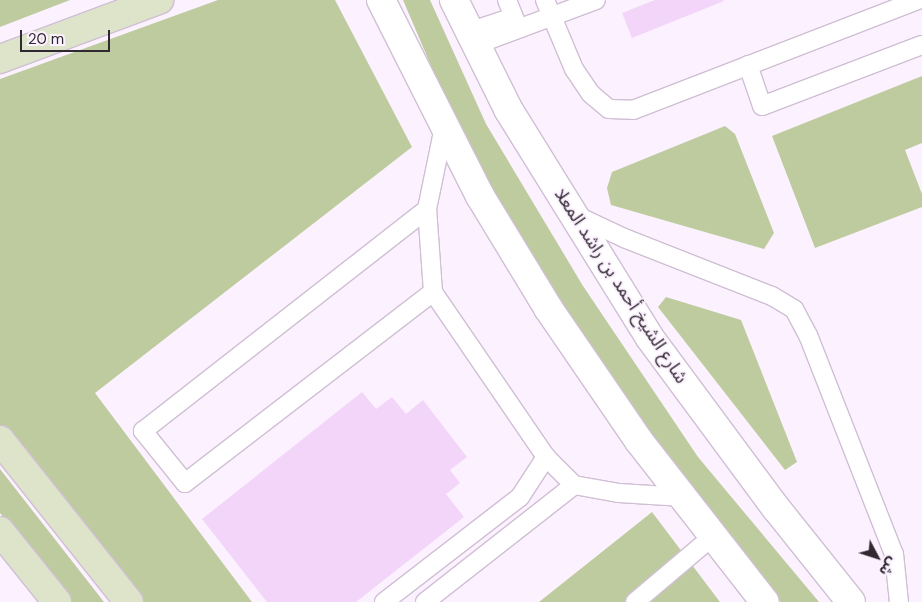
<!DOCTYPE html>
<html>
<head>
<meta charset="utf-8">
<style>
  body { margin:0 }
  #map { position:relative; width:922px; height:602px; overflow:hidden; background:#fcf2ff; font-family:"DM Sans","Noto Sans Arabic",sans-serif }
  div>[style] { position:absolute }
  .green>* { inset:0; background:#becb9e }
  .building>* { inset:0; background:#f2d5f9 }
  .roads { filter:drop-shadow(1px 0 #d0bfd4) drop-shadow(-1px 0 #d0bfd4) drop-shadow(0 1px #d0bfd4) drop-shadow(0 -1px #d0bfd4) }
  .service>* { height:18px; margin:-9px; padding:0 9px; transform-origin:9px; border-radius:9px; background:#fff }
  .tertiary>* { height:28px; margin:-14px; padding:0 14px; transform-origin:14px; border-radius:14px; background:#fff }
  .secondary>* { height:28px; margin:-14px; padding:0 14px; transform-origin:14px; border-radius:14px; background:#dde4ca }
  span { translate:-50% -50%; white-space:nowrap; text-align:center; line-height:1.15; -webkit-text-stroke:4px #fcf2ff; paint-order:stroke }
  .street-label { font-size:18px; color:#302931 }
  .north { position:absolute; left:852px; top:532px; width:50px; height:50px; -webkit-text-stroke:4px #fcf2ff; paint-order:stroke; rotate:130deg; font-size:14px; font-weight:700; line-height:20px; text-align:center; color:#302931 }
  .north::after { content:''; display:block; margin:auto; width:18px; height:22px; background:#302931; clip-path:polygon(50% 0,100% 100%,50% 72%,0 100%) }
  .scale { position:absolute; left:20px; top:30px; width:90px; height:22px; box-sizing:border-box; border:2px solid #302931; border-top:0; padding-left:6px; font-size:15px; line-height:18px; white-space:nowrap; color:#302931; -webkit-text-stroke:4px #fcf2ff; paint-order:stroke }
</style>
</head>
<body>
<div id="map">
  <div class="green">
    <div style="clip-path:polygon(0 0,70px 0,0 27px)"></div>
    <div style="clip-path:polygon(218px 0,335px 0,412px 147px,95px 393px,252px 602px,142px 602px,0 425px,0 79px)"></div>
    <div style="clip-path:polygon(403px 0,430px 0,486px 124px,583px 286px,698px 457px,819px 602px,781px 602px,672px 466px,559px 301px,463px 141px)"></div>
    <div style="clip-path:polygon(922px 76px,922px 143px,905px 150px,922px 194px,922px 207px,815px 248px,772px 136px)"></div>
    <div style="clip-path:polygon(725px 126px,735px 134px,774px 233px,764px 249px,611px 205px,607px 188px,612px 172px)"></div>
    <div style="clip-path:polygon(666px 297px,741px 320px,797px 462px,785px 470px,658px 307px)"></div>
    <div style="clip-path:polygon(0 469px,104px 602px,70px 602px,0 513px)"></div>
    <div style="clip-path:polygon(652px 512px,720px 602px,539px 602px,583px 567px)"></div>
  </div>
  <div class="building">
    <div style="clip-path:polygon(655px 0,723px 0,724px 1px,632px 38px,622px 13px)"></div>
    <div style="clip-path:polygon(362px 392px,376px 409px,392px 397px,406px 414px,423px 400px,467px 457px,450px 470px,460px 483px,446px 494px,464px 517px,356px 602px,267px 602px,202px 519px)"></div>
  </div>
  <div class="roads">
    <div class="service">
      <div style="left:507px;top:0;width:29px;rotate:68deg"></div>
      <div style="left:545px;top:0;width:75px;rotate:67.2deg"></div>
      <div style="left:574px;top:69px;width:30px;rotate:56deg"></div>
      <div style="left:591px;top:94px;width:23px;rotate:40deg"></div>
      <div style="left:609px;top:109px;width:24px;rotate:2deg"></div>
      <div style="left:633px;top:110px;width:305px;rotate:-21.1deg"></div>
      <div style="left:468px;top:32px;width:48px;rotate:-18.1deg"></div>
      <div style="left:475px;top:45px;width:129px;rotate:-20.4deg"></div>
      <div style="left:748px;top:65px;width:43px;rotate:71.1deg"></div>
      <div style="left:762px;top:106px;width:171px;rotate:-20.9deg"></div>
      <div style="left:575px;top:215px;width:54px;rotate:25.1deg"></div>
      <div style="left:624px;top:238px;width:159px;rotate:21.4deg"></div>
      <div style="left:772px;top:296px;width:26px;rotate:31deg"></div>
      <div style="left:794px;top:309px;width:30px;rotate:62deg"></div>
      <div style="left:808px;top:335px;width:235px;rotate:68.6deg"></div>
      <div style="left:894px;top:554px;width:48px;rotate:84.1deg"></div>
      <div style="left:433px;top:292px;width:313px;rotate:142.4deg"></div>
      <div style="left:185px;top:483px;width:67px;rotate:-128.9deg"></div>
      <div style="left:143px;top:431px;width:360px;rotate:-38deg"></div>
      <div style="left:427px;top:209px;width:84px;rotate:-78.3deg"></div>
      <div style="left:546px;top:457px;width:40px;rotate:45deg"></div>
      <div style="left:574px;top:485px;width:46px;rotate:10.1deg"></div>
      <div style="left:619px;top:493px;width:64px;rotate:3.6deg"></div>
      <div style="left:384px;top:602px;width:172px;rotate:-37.7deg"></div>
      <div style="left:520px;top:497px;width:48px;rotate:-57deg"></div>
      <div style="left:546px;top:457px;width:200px;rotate:-124.4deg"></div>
      <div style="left:433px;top:292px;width:83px;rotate:-94.1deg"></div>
      <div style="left:425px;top:602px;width:189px;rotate:-38.1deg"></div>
      <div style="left:635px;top:602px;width:102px;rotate:-40.2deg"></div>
    </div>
    <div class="tertiary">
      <div style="left:381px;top:0;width:220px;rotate:63.2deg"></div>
      <div style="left:480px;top:196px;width:131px;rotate:58.7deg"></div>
      <div style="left:548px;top:308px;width:161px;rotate:55.6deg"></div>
      <div style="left:639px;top:441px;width:204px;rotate:52deg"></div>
      <div style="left:454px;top:0;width:122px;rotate:63.6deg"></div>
      <div style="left:508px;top:109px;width:269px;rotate:58.2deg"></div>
      <div style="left:650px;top:338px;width:212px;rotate:53.5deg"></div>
      <div style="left:776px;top:508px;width:120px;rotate:51.4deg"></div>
    </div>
    <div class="secondary">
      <div style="left:0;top:59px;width:170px;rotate:-20.4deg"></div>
      <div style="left:0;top:440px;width:207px;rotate:51.5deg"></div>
      <div style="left:0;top:531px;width:91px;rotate:51.2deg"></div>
    </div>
  </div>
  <div class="street-label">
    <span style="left:621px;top:286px;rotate:57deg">شارع الشيخ أحمد بن راشد المعلا</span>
  </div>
  <div class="north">ش</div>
  <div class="scale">20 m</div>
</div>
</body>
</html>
